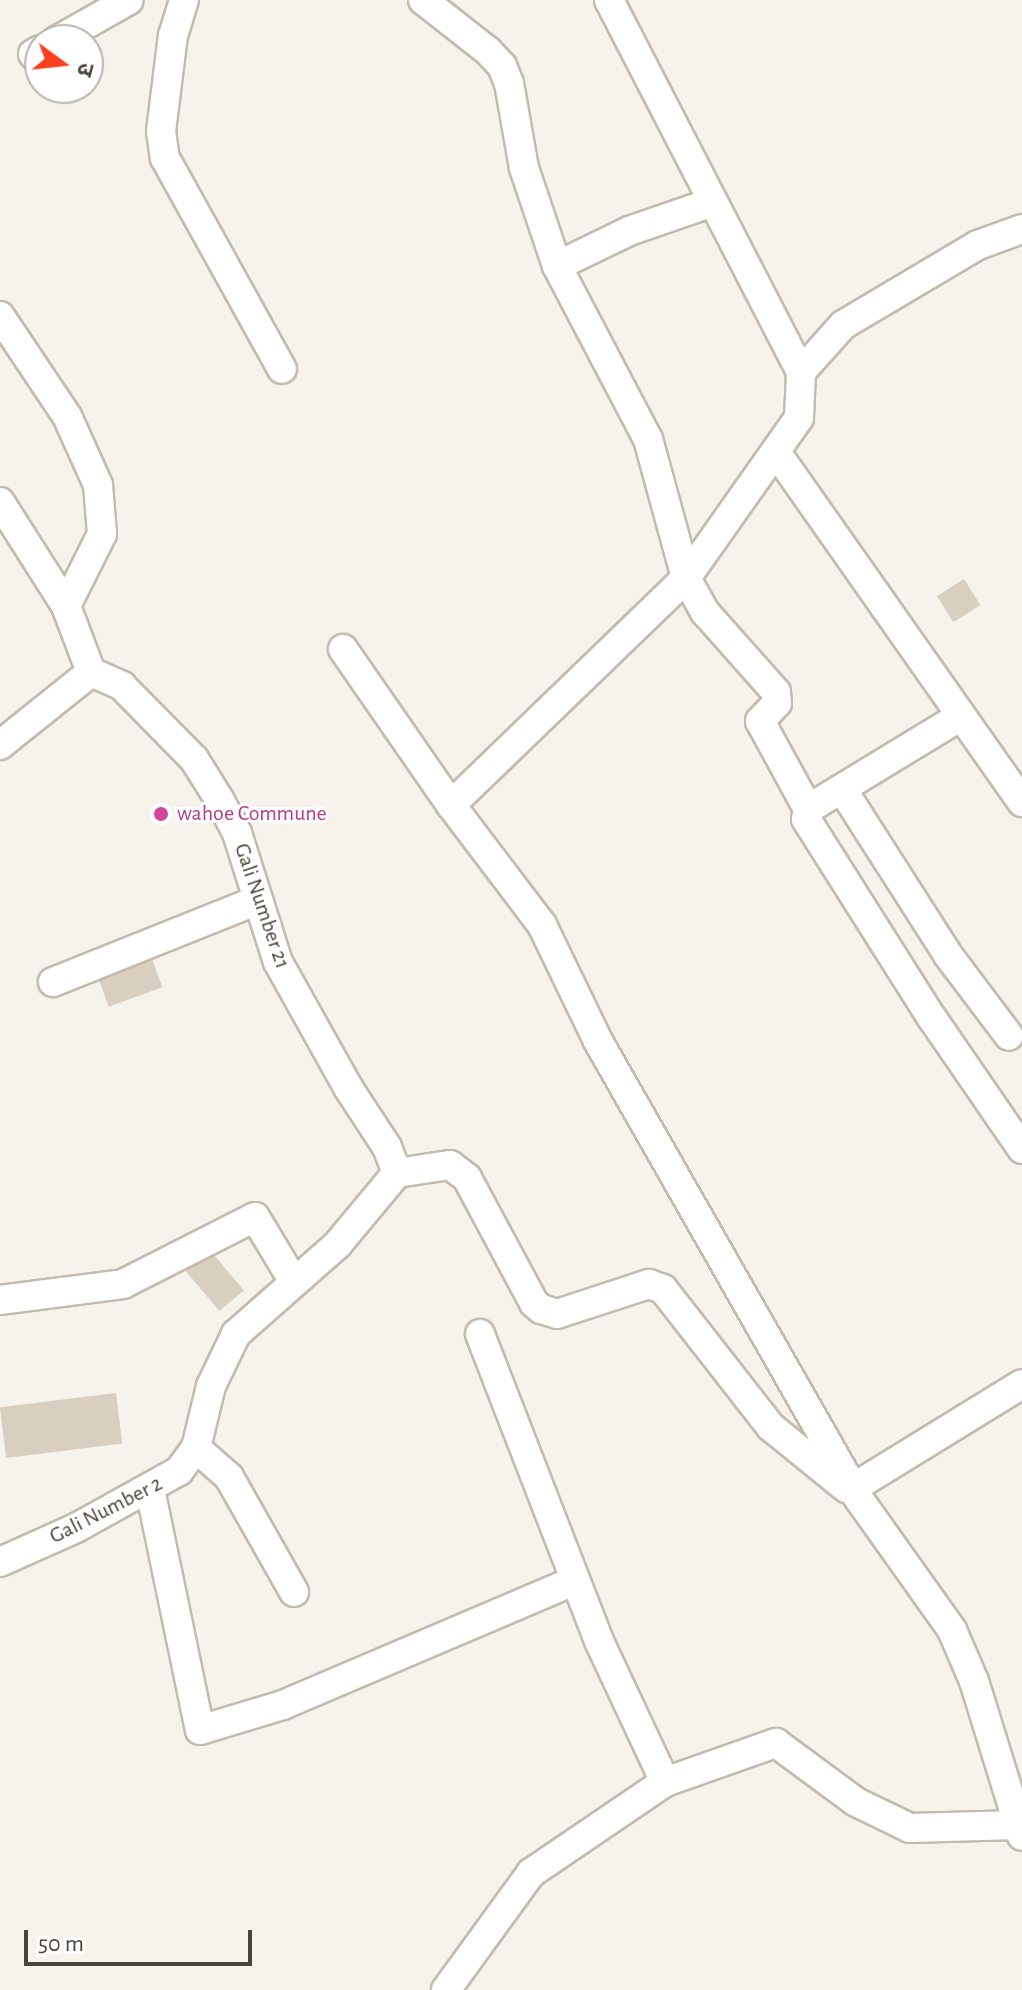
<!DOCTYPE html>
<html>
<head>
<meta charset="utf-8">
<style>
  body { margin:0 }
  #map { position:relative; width:1022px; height:1990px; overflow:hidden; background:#f6f3ec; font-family:"Alegreya Sans","Noto Sans Devanagari",sans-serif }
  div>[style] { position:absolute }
  .building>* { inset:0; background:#d8cfc1; transform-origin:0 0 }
  .roads { filter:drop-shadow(2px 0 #c2bbae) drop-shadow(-2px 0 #c2bbae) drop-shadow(0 2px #c2bbae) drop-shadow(0 -2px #c2bbae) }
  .minor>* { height:28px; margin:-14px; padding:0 14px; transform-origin:14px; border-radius:14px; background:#fff }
  .dots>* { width:22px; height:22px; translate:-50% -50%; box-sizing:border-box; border:4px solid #fff; border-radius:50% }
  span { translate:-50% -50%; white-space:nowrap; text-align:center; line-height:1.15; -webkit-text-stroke:6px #fff; paint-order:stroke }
  .hotel-label { font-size:22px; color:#b23c85 }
  .left { translate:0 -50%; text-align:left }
  .street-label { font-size:22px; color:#4b4439 }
  .north { position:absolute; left:24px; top:24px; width:80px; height:80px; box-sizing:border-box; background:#fff; border:2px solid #b7b4b0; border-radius:50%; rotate:105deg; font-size:22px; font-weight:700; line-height:32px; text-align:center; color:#4b4439 }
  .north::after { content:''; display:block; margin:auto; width:28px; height:36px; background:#fc3f1d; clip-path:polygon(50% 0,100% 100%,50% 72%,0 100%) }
  .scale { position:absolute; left:24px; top:1930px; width:228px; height:36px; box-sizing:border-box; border:4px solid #4b4439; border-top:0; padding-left:10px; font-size:24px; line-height:28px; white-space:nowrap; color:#4b4439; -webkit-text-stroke:6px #fff; paint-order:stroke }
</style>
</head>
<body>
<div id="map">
  <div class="building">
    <div style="left:964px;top:579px;width:31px;height:32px;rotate:58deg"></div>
    <div style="left:152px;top:959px;width:30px;height:57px;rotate:70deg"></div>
    <div style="left:204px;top:1243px;width:62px;height:32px;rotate:50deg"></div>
    <div style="left:116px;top:1393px;width:51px;height:117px;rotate:83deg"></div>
  </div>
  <div class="roads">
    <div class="minor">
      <div style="left:184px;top:0;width:37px;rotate:107deg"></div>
      <div style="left:173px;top:35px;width:97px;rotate:97.1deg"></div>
      <div style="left:161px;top:131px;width:27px;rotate:82deg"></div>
      <div style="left:165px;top:158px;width:241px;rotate:61deg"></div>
      <div style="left:423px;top:0;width:83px;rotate:38.1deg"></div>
      <div style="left:488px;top:51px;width:21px;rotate:47deg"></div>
      <div style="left:502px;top:66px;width:18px;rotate:68deg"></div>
      <div style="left:509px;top:83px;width:86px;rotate:80deg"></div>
      <div style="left:524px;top:168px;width:103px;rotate:71.4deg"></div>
      <div style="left:557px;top:266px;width:195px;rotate:62.3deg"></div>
      <div style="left:648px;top:439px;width:144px;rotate:74.7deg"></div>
      <div style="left:686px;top:578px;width:196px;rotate:-54.8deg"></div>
      <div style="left:799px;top:418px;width:46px;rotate:-87.5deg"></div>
      <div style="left:609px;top:0;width:419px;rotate:62.7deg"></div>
      <div style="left:801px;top:372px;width:63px;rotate:-48.2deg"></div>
      <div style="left:843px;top:325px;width:157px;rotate:-30.7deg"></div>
      <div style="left:978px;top:245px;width:47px;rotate:-20deg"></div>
      <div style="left:58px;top:40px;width:81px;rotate:-29.4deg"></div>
      <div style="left:33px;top:54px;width:8px;rotate:-30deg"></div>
      <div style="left:557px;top:266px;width:80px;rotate:-25.9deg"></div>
      <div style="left:629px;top:231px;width:89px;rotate:-19deg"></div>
      <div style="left:0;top:316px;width:120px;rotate:56.2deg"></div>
      <div style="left:67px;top:416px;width:76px;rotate:65.8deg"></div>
      <div style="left:98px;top:485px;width:49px;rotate:85.3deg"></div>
      <div style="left:102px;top:534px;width:80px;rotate:116.6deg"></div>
      <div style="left:776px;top:452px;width:428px;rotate:54.9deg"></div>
      <div style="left:0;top:502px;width:123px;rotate:57.6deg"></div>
      <div style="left:66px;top:606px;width:71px;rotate:69.3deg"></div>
      <div style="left:91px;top:672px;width:34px;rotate:24deg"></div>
      <div style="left:122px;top:686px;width:103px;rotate:45.4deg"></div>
      <div style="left:194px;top:759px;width:47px;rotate:58deg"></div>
      <div style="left:219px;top:799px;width:38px;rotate:62deg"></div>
      <div style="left:237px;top:833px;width:135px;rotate:72.4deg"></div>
      <div style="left:278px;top:962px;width:145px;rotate:60.8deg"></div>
      <div style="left:349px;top:1089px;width:69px;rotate:56.8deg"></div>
      <div style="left:387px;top:1147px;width:28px;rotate:69deg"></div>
      <div style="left:343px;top:649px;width:190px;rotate:55.3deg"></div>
      <div style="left:451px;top:805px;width:151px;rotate:52.8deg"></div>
      <div style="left:542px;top:925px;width:129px;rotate:64.2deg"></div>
      <div style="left:598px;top:1041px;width:527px;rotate:60.32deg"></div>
      <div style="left:859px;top:1499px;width:161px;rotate:54.6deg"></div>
      <div style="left:952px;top:1630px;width:56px;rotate:66.7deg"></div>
      <div style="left:974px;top:1681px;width:162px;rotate:72.8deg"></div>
      <div style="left:961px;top:716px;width:179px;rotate:148.7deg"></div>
      <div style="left:808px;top:809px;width:10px;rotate:101deg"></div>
      <div style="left:806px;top:819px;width:236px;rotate:57.7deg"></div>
      <div style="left:932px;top:1018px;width:159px;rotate:55.5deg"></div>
      <div style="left:0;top:745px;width:117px;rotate:-38.7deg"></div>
      <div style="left:842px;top:789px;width:197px;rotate:57.4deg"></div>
      <div style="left:948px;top:955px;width:101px;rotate:53deg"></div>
      <div style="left:451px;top:805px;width:327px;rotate:-44deg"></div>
      <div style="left:686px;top:578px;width:39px;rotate:61deg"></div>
      <div style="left:705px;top:612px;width:107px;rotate:48.4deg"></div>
      <div style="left:776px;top:692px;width:11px;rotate:85deg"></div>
      <div style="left:777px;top:703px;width:25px;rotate:133deg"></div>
      <div style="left:760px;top:721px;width:100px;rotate:61.4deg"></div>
      <div style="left:53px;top:982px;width:221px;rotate:-21.8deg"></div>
      <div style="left:0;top:1300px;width:124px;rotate:-7.4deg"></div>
      <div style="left:123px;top:1284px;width:148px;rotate:-26.9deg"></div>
      <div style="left:255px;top:1217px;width:76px;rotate:59deg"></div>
      <div style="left:480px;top:1334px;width:329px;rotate:68.8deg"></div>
      <div style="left:599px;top:1641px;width:156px;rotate:64.9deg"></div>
      <div style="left:196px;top:1448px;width:44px;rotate:41.3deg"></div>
      <div style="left:229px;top:1477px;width:132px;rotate:60.5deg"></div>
      <div style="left:853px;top:1488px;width:198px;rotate:-31.6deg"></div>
      <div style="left:150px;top:1489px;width:246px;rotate:78.3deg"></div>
      <div style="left:200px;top:1730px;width:87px;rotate:-16.8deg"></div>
      <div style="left:283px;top:1705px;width:316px;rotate:-23.1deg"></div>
      <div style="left:0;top:1562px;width:83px;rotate:-24.1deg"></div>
      <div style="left:76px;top:1528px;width:118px;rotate:-29deg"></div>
      <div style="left:179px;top:1471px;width:29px;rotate:-54deg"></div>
      <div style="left:196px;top:1448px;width:64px;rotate:-76.4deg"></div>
      <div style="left:211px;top:1386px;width:58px;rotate:-64.3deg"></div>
      <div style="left:236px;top:1334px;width:135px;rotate:-41.4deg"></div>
      <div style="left:337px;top:1245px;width:94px;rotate:-50.2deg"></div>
      <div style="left:397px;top:1173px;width:54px;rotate:-8.6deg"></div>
      <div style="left:450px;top:1165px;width:21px;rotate:37deg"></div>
      <div style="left:467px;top:1178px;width:142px;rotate:61.8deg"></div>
      <div style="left:534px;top:1303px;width:9px;rotate:41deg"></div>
      <div style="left:541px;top:1309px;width:17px;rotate:17deg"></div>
      <div style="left:557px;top:1314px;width:97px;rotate:-18.1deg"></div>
      <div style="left:649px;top:1284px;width:15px;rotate:20deg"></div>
      <div style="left:663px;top:1289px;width:175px;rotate:52deg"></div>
      <div style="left:771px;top:1427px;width:97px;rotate:39.1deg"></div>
      <div style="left:446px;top:1990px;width:145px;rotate:-54deg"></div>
      <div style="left:531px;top:1873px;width:162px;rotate:-34.2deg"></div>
      <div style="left:665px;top:1782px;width:118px;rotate:-19.4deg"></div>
      <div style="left:776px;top:1743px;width:99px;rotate:36.4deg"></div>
      <div style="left:856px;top:1802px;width:60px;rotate:25.7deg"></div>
      <div style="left:910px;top:1828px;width:107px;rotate:-1.6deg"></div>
    </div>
  </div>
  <div class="dots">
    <div style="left:161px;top:814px;background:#d1479c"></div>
  </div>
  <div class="hotel-label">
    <span class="left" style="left:177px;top:814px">wahoe Commune</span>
  </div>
  <div class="street-label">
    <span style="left:262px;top:906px;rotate:71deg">Gali Number 21</span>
    <span style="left:106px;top:1510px;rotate:-27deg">Gali Number 2</span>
  </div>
  <div class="north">उ</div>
  <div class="scale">50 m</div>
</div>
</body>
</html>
